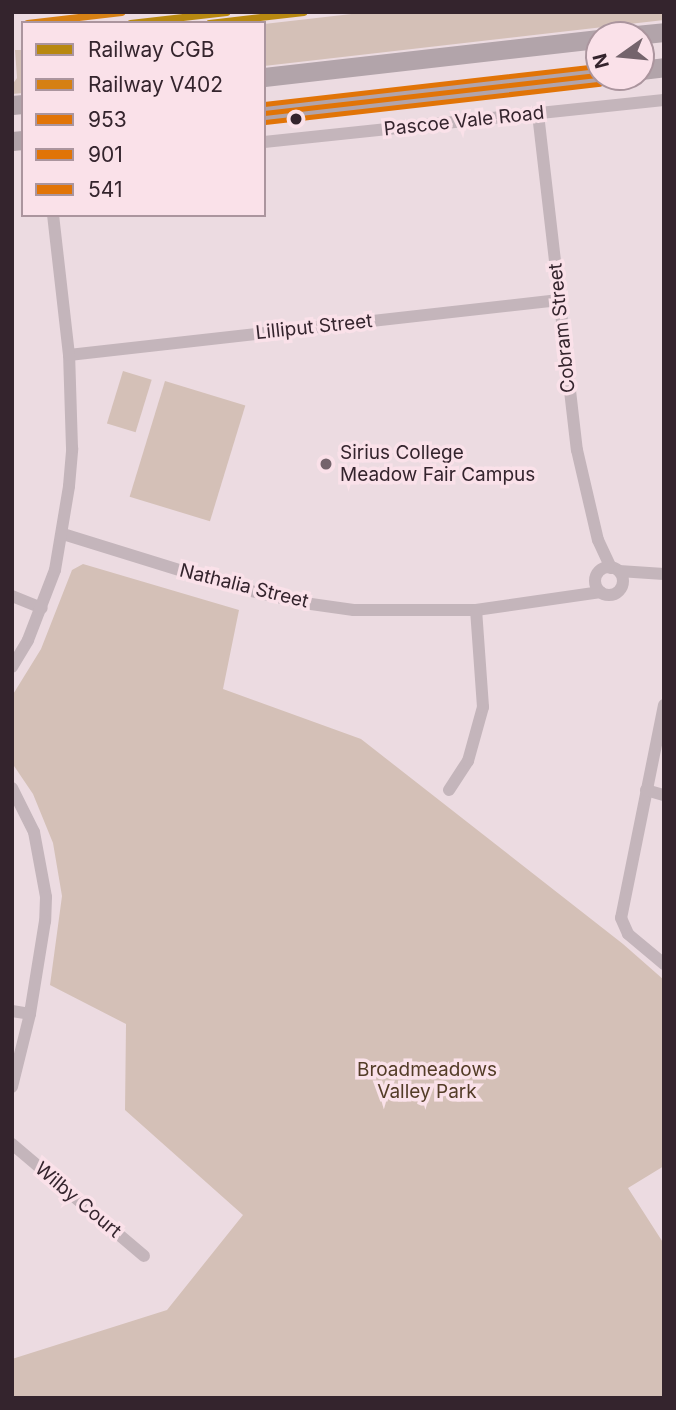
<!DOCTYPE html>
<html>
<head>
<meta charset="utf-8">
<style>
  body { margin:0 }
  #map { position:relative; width:676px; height:1410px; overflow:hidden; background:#ecdbe1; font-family:Inter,sans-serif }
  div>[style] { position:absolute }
  .green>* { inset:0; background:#d4c0b7; transform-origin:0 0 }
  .street>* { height:12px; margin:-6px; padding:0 6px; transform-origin:6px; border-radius:6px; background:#c4b5bb }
  .street>.ring { margin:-6px; padding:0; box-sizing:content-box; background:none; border:12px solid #c4b5bb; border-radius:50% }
  .primary>* { height:19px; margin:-9.5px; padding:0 9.5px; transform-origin:9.5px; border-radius:9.5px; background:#b2a4aa }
  .bus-1>* { height:5px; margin:-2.5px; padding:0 2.5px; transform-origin:2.5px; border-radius:2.5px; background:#e17407 }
  .bus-2>* { height:5px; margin:-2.5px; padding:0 2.5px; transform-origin:2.5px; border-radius:2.5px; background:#e17407 }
  .bus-3>* { height:5px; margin:-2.5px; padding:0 2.5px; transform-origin:2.5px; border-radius:2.5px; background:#e17407 }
  .rail-1>* { height:7px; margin:-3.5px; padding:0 3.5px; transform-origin:3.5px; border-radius:3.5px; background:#b88810 }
  .rail-2>* { height:7px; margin:-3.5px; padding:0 3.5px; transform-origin:3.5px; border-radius:3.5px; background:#d68013 }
  .dots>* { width:19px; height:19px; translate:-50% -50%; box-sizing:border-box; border:4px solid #fae1e9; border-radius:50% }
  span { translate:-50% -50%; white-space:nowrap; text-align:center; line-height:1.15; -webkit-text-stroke:7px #fae1e9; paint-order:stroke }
  .street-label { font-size:19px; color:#34242d }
  .poi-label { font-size:19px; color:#34242d }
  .left { translate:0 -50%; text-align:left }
  .park-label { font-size:19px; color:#533c27 }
  .frame { position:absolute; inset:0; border:14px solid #34242d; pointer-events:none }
  .legend { position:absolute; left:21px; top:21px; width:245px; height:196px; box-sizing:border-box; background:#fae1e9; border:2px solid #ab959e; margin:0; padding:9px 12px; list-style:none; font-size:21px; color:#34242d }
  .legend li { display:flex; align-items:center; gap:14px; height:35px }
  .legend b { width:35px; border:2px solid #ab959e }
  .north { position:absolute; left:585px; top:21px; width:70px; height:70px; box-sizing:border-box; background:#fae1e9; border:2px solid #ab959e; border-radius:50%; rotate:255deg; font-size:19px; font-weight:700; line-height:28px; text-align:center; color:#34242d }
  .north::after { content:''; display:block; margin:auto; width:24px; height:32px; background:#74646c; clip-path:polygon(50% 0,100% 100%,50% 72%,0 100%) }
</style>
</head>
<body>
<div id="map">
  <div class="green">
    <div style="clip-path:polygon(369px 12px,664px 12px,664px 20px,264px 66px,264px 24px)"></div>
    <div style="clip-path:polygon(15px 50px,23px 50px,23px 93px,12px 94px,12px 85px,17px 78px)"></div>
    <div style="left:123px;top:371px;width:30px;height:55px;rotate:17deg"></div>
    <div style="left:165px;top:381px;width:84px;height:121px;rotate:17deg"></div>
    <div style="clip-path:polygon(83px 564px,239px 610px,223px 689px,361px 739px,623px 944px,664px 980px,664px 1166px,628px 1188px,664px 1244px,664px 1398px,12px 1398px,12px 1359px,167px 1310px,243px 1215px,125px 1110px,126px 1024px,50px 985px,62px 896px,53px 843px,33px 794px,12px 763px,12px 696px,41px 649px,72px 570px)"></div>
  </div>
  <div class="street">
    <div style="left:538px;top:114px;width:338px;rotate:83.4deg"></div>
    <div style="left:577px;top:450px;width:92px;rotate:76.9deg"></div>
    <div style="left:598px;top:540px;width:31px;rotate:65deg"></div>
    <div style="left:264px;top:142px;width:402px;rotate:-6deg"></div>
    <div style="left:69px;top:355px;width:493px;rotate:-6.4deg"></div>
    <div style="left:63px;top:534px;width:179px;rotate:17.2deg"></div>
    <div style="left:234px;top:587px;width:72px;rotate:12.9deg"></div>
    <div style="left:304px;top:603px;width:50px;rotate:8deg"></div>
    <div style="left:354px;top:610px;width:122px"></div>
    <div style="left:476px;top:610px;width:126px;rotate:-8.2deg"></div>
    <div class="ring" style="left:595px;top:567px;width:16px;height:16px"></div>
    <div style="left:619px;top:571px;width:45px;rotate:3.8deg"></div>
    <div style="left:12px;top:596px;width:32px;rotate:22deg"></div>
    <div style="left:12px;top:667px;width:31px;rotate:-59deg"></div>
    <div style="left:28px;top:640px;width:75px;rotate:-68.9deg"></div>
    <div style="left:55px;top:570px;width:85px;rotate:-80.5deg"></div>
    <div style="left:69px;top:486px;width:38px;rotate:-85deg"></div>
    <div style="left:72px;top:448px;width:93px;rotate:-91.8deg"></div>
    <div style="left:69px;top:355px;width:141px;rotate:-96.5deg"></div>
    <div style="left:664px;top:705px;width:217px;rotate:101.4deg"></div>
    <div style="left:621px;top:918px;width:17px;rotate:66deg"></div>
    <div style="left:628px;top:934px;width:47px;rotate:39.8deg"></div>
    <div style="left:12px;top:788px;width:49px;rotate:63.4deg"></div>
    <div style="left:34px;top:832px;width:66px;rotate:79.5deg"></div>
    <div style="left:46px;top:897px;width:24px;rotate:92deg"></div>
    <div style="left:45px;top:921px;width:94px;rotate:99.2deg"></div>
    <div style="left:30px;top:1014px;width:75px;rotate:103.9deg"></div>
    <div style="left:449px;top:790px;width:35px;rotate:-57deg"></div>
    <div style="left:468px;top:761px;width:56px;rotate:-74.5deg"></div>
    <div style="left:483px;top:707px;width:97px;rotate:-94.1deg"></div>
    <div style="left:646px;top:790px;width:19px;rotate:16deg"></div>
    <div style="left:12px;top:1011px;width:18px;rotate:9deg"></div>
    <div style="left:12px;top:1144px;width:173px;rotate:40.3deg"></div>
  </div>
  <div class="primary">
    <div style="left:636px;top:35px;width:28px;rotate:-6deg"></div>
    <div style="left:641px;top:70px;width:23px;rotate:-7deg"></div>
    <div style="left:264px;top:77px;width:337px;rotate:-6.5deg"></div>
    <div style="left:12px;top:105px;width:11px;rotate:-5deg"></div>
    <div style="left:264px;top:113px;width:337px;rotate:-6.5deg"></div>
    <div style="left:12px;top:141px;width:11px;rotate:-5deg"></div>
  </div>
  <div class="bus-1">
    <div style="left:264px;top:113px;width:337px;rotate:-6.5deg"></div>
  </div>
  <div class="bus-2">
    <div style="left:265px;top:122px;width:337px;rotate:-6.5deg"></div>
  </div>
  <div class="bus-3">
    <div style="left:264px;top:104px;width:336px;rotate:-6.5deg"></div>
  </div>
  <div class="rail-1">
    <div style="left:130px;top:23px;width:97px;rotate:-6.5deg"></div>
    <div style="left:209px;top:23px;width:95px;rotate:-6.7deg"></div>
  </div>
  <div class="rail-2">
    <div style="left:27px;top:23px;width:95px;rotate:-6.7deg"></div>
  </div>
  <div class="dots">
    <div style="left:296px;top:119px;background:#34242d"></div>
    <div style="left:326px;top:464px;background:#74646c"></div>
  </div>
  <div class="street-label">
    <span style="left:464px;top:121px;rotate:-6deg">Pascoe Vale Road</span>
    <span style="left:314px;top:327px;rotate:-6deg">Lilliput Street</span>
    <span style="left:562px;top:328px;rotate:-96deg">Cobram Street</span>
    <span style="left:244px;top:586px;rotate:14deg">Nathalia Street</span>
    <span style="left:78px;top:1200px;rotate:40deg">Wilby Court</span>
  </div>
  <div class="poi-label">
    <span class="left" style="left:340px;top:464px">Sirius College<br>Meadow Fair Campus</span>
  </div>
  <div class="park-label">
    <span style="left:427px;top:1081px">Broadmeadows<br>Valley Park</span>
  </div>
  <div class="frame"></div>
  <ul class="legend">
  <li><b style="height:9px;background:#b88810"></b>Railway CGB</li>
  <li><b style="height:9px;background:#d68013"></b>Railway V402</li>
  <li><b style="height:9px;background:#e17407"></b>953</li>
  <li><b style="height:9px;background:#e17407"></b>901</li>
  <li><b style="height:9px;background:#e17407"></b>541</li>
  </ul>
  <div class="north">N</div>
</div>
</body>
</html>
